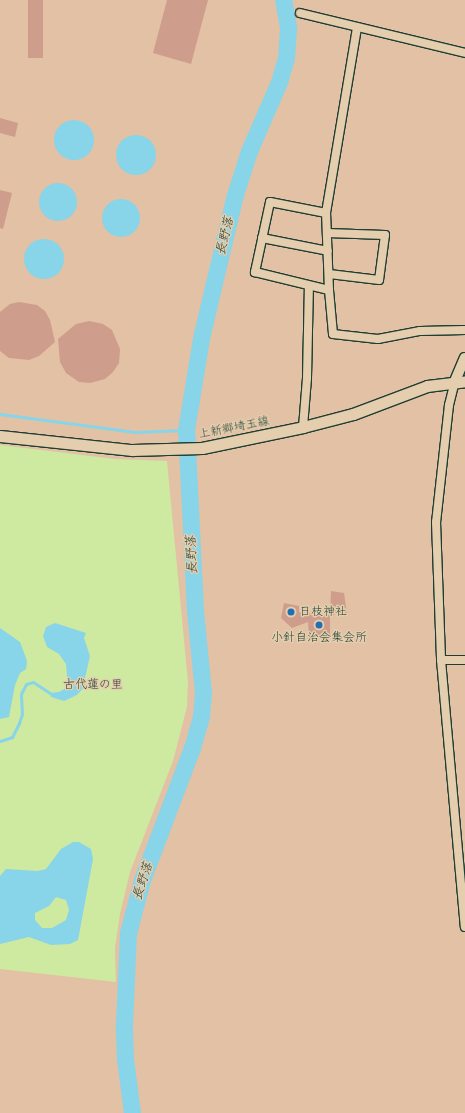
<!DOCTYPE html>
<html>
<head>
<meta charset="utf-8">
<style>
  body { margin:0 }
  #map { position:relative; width:465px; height:1113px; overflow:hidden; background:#e2c1a5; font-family:"Comic Neue","Klee One",sans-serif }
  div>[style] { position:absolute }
  .green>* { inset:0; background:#cee9a0 }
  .water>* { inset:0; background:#88d4e8 }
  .round { border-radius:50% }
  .stream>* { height:3px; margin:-1.5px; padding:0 1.5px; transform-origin:1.5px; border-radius:1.5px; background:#88d4e8 }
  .river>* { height:17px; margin:-8.5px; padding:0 8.5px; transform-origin:8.5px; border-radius:8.5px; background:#88d4e8 }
  .building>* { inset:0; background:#cf9d8b; transform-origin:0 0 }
  .roads { filter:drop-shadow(1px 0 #1f3d34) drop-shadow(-1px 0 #1f3d34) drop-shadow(0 1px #1f3d34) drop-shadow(0 -1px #1f3d34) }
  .minor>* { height:8px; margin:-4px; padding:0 4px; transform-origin:4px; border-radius:4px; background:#e5cead }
  .tertiary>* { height:10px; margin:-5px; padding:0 5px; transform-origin:5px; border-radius:5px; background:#e5cead }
  .secondary>* { height:11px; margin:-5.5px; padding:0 5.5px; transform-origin:5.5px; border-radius:5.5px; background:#e5cead }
  .dots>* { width:11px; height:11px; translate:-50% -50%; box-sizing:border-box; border:2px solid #e5cead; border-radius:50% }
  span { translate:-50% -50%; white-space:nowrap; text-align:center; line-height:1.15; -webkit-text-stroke:3px #e5cead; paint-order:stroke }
  .street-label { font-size:12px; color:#1f3d34 }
  .poi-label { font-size:12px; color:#1f3d34 }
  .left { translate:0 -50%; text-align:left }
  .park-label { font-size:12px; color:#284639 }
  .water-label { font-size:13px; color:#24453d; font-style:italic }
</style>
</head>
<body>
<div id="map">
  <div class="green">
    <div style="clip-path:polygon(0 445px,115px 459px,167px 461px,188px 682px,187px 707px,173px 761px,130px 872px,120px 914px,115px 948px,116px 982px,0 969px)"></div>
  </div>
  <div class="water">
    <div class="round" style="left:54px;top:120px;width:40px;height:40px"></div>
    <div class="round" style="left:116px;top:135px;width:40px;height:40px"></div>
    <div class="round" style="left:39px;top:183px;width:38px;height:38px"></div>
    <div class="round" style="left:102px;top:199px;width:38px;height:38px"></div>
    <div class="round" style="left:24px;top:239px;width:40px;height:40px"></div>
    <div style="clip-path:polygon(55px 623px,86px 633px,84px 638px,90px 656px,84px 682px,86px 685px,77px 695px,64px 701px,51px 697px,50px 693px,59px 692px,68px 687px,66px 664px,59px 654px,47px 647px,43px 636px,46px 627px)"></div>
    <div style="clip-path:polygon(0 628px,20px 642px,27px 661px,26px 669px,20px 673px,15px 685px,9px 717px,0 719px)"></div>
    <div style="clip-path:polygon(evenodd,73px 842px,79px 842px,91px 849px,93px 859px,78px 940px,70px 944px,51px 945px,29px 937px,0 944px,0 876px,6px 869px,38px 871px,46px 869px,61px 849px,73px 842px,56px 897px,66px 900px,69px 910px,66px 920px,52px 928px,42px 928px,35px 920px,35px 913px,49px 906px,56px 897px)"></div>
  </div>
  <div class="stream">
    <div style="left:0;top:414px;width:136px;rotate:7.6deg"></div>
    <div style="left:135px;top:432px;width:51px;rotate:-2.2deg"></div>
    <div style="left:0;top:741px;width:13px;rotate:-18deg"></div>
    <div style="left:12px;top:737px;width:16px;rotate:-63deg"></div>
    <div style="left:19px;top:723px;width:9px;rotate:-72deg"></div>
    <div style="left:22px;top:714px;width:20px;rotate:-93deg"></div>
    <div style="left:21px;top:694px;width:11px;rotate:-63deg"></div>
    <div style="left:26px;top:684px;width:7px;rotate:-16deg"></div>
    <div style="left:33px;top:682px;width:20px;rotate:33deg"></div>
  </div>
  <div class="river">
    <div style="left:132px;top:1113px;width:54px;rotate:-97.4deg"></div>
    <div style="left:125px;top:1059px;width:35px;rotate:-92deg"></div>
    <div style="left:124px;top:1024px;width:91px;rotate:-87.5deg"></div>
    <div style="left:128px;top:933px;width:55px;rotate:-75.2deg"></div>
    <div style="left:142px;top:880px;width:141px;rotate:-69.3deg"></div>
    <div style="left:192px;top:748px;width:33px;rotate:-74deg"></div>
    <div style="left:201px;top:716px;width:24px;rotate:-85deg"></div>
    <div style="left:203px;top:692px;width:81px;rotate:-95.6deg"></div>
    <div style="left:195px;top:611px;width:181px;rotate:-92.8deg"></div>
    <div style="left:186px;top:430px;width:93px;rotate:-80.7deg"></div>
    <div style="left:201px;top:338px;width:144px;rotate:-76.7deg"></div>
    <div style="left:234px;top:198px;width:49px;rotate:-72.3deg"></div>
    <div style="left:249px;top:151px;width:75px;rotate:-66.5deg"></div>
    <div style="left:279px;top:82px;width:25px;rotate:-74deg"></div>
    <div style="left:286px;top:58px;width:31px;rotate:-86deg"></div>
    <div style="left:288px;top:27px;width:27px;rotate:-100deg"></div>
  </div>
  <div class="building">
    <div style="left:28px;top:0;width:15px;height:58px"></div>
    <div style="clip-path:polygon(167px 0,208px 0,191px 64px,153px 53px)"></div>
    <div style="clip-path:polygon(0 118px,18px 123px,15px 137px,0 133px)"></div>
    <div style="clip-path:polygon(0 190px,12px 193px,3px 229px,0 228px)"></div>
    <div style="clip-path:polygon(19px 302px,37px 305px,45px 311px,50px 320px,55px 342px,39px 356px,29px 360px,9px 358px,0 351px,0 312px,10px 304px)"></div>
    <div style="clip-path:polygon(89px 321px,103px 324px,112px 330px,120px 349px,119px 363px,113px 372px,105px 379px,90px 383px,79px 382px,66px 373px,60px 362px,58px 339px,76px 324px)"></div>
    <div style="clip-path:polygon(331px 591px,344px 593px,347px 614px,330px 615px)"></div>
    <div style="clip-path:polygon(284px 603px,299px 606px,299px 612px,330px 615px,330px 638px,309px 636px,308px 622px,292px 628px,281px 618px)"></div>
  </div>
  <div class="roads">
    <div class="minor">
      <div style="left:300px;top:13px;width:170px;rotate:13.6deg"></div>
      <div style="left:326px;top:213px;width:57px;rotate:-168.9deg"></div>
      <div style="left:270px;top:202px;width:72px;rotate:102.1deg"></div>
      <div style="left:255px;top:272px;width:76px;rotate:13.7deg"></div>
      <div style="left:329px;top:290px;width:44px;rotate:84.8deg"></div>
      <div style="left:333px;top:334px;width:45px;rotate:6.3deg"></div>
      <div style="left:378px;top:339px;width:43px;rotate:-10.8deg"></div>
      <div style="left:420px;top:331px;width:45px;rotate:-1.3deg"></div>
      <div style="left:327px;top:233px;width:58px;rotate:2deg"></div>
      <div style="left:385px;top:235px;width:45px;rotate:97.6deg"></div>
      <div style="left:379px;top:280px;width:50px;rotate:-173.2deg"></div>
      <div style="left:262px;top:238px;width:67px;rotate:11.1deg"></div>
      <div style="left:329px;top:290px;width:77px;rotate:-92.2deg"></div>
      <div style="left:326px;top:213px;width:188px;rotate:-80.5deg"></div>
      <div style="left:455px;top:381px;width:25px;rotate:104deg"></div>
      <div style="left:449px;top:405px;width:118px;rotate:96.3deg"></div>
      <div style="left:436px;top:522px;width:138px;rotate:87.9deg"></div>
      <div style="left:441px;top:660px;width:268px;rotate:84.9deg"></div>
      <div style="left:303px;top:427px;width:49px;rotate:-85.3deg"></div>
      <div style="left:307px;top:378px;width:92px;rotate:-88.8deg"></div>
      <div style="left:441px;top:660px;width:24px"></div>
    </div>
    <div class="tertiary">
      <div style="left:455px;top:381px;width:25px;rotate:-67deg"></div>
    </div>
    <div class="secondary">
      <div style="left:0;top:436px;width:133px;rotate:6.1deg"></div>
      <div style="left:132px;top:450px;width:70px;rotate:-1.6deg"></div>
      <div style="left:202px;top:448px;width:103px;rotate:-11.7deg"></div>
      <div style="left:303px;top:427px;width:52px;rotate:-14.6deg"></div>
      <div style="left:353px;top:414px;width:79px;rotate:-20.7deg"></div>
      <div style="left:427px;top:386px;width:38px;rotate:-7deg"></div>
    </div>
  </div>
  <div class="dots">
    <div style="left:291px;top:612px;background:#1f6fb2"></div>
    <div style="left:319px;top:625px;background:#1f6fb2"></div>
  </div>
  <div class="street-label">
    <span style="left:234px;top:428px;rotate:-11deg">上新郷埼玉線</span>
  </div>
  <div class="poi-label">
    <span class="left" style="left:299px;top:612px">日枝神社</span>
    <span style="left:319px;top:638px">小針自治会集会所</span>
  </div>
  <div class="park-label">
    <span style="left:93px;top:685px">古代蓮の里</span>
  </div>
  <div class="water-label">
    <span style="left:225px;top:236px;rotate:-77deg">長野落</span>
    <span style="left:192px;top:555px;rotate:-93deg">長野落</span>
    <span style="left:143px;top:881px;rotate:-72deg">長野落</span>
  </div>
</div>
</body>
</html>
